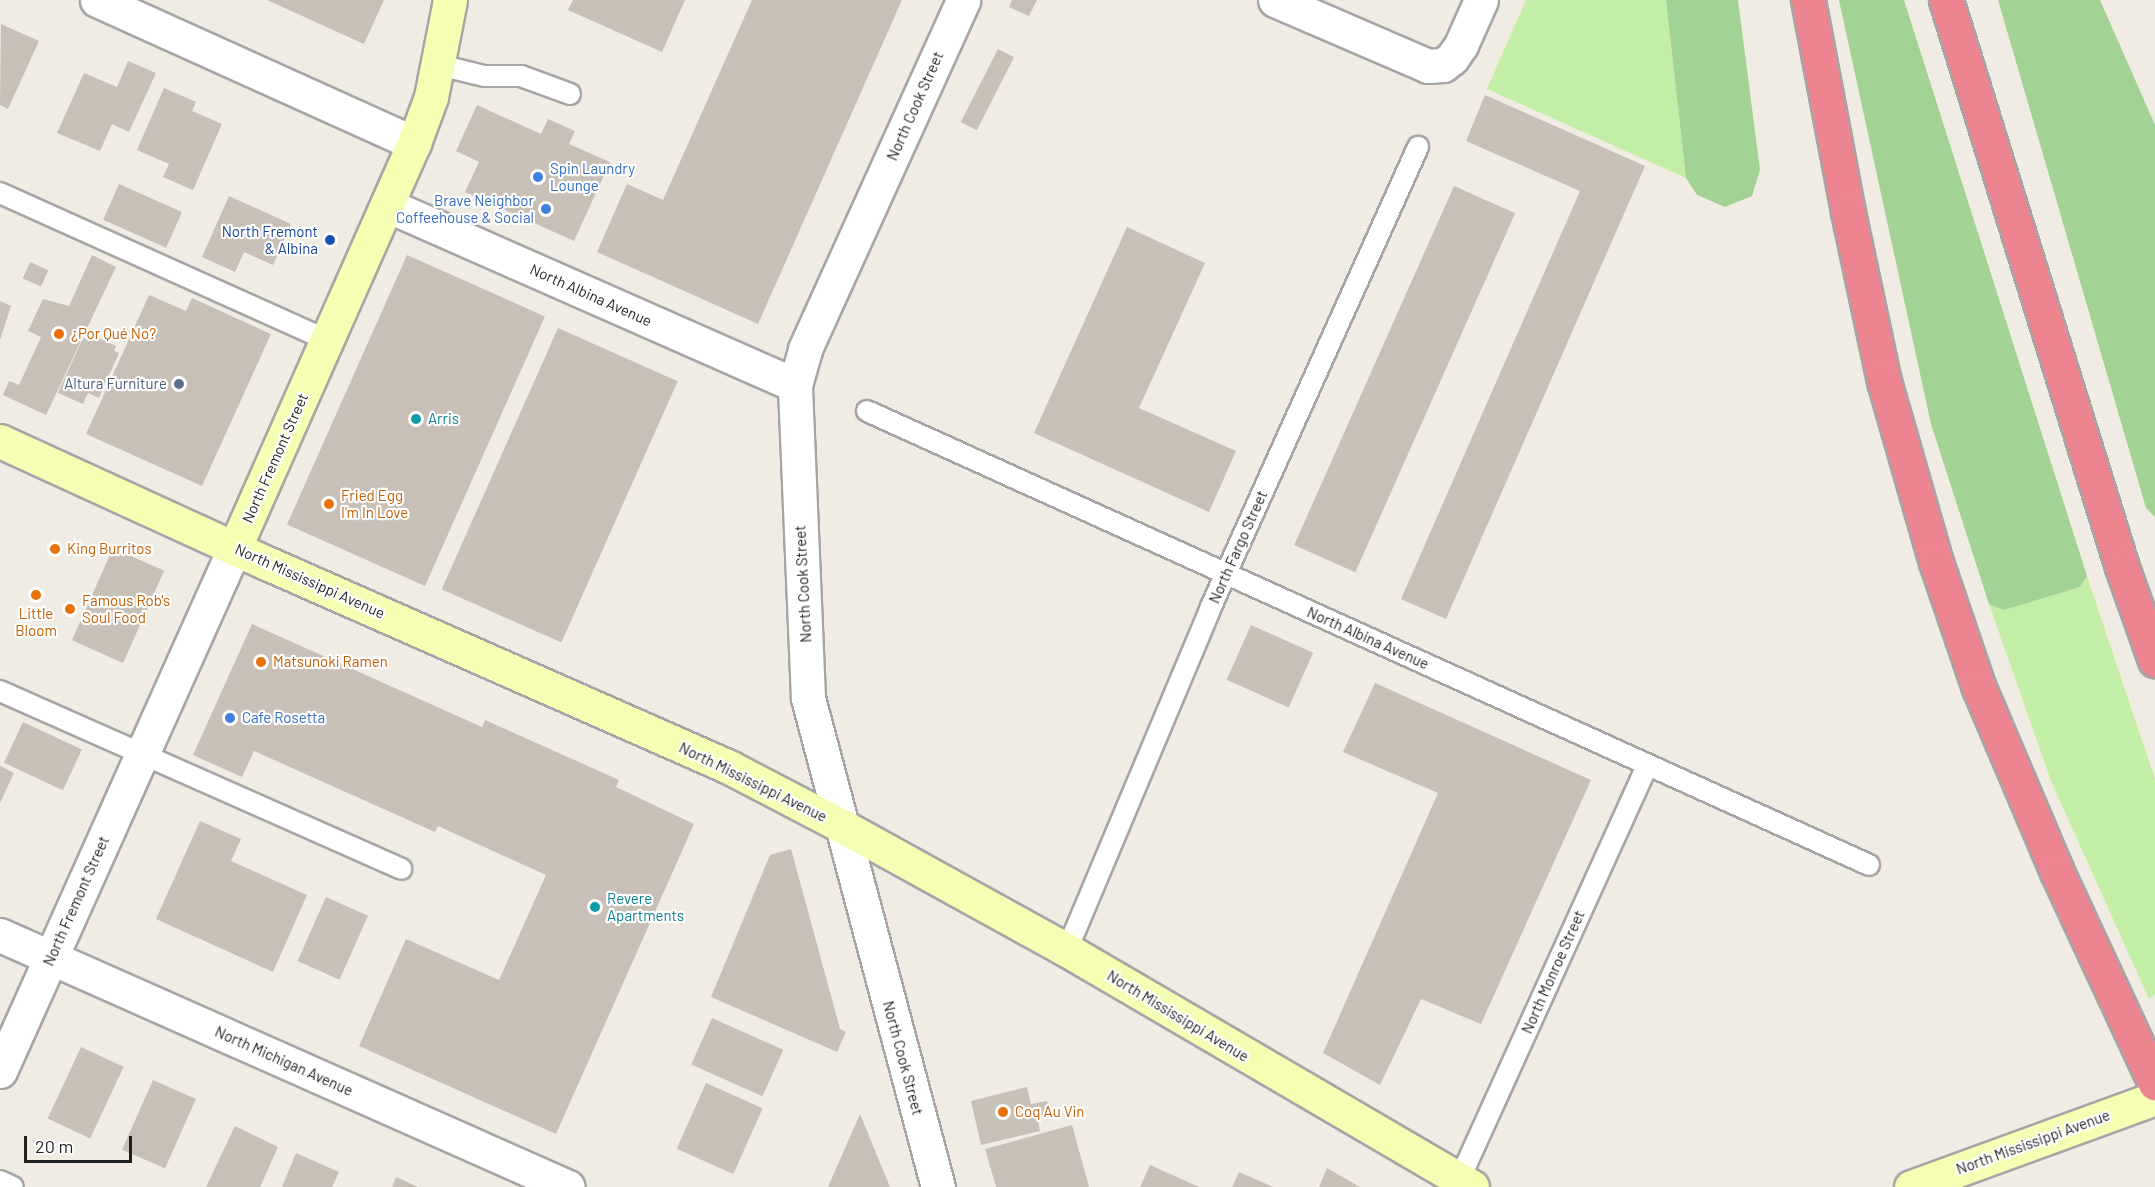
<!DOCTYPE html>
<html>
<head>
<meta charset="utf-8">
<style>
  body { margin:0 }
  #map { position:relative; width:2155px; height:1187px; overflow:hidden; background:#f0ece3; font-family:Barlow,sans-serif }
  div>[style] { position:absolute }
  .grass>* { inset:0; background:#c3eea5 }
  .forest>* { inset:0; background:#a2d294 }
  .building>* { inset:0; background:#c8bfb6; transform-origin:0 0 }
  .roads { filter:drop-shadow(2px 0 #a5a5a5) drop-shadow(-2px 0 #a5a5a5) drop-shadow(0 2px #a5a5a5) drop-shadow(0 -2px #a5a5a5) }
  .lane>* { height:20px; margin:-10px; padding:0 10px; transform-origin:10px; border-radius:10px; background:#fff }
  .street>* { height:33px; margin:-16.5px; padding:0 16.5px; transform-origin:16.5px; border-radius:16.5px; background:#fff }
  .secondary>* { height:33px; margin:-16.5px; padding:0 16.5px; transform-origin:16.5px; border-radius:16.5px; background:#f5feb3 }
  .highway>* { height:33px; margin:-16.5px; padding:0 16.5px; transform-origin:16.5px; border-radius:16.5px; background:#ed8591 }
  .dots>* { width:16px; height:16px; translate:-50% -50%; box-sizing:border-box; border:3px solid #fff; border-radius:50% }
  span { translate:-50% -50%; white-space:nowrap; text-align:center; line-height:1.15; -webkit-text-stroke:4.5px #fff; paint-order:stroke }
  .street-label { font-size:15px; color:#1e1e1e }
  .shop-label { font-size:15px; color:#366cbe }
  .left { translate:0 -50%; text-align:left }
  .right { translate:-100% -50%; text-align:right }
  .transit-label { font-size:15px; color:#164399 }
  .food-label { font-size:15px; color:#c56008 }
  .service-label { font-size:15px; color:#4e5e75 }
  .culture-label { font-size:15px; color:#0d838f }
  .scale { position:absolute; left:24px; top:1136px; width:108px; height:27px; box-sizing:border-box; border:3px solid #1e1e1e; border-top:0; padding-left:8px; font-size:18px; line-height:21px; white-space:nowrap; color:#1e1e1e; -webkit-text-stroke:4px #fff; paint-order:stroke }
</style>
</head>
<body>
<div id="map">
  <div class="grass">
    <div style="clip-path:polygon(1526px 0,1666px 0,1686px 178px,1487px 89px)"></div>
    <div style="clip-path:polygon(2087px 576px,2155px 779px,2155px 994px,2149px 999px,2051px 781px,1989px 604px,2004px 610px,2080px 587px)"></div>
  </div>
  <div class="forest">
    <div style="clip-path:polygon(1666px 0,1738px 0,1760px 170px,1752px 196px,1725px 207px,1697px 195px,1686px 178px)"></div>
    <div style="clip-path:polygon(1839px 0,1904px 0,2087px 576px,2080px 587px,2004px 610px,1989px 604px,1931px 424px)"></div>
    <div style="clip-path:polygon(1998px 0,2100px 0,2155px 125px,2155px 517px,2146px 508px)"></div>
  </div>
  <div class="building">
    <div style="clip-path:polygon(267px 0,384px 0,364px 44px)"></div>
    <div style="clip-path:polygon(573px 0,685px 0,662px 52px,568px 10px)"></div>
    <div style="clip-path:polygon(752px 0,902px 0,758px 324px,597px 252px,627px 184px,663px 200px)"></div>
    <div style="clip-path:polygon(1012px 0,1037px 0,1029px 16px,1009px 7px)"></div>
    <div style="clip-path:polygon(1px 24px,39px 41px,8px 109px,0 105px)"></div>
    <div style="left:998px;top:49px;width:18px;height:82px;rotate:27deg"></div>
    <div style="clip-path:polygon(128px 61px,156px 73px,129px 132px,112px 124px,100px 151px,57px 133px,84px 73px,117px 87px)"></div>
    <div style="clip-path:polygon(164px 88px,196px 102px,192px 111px,222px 124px,193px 190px,163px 177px,169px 164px,137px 150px)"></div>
    <div style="clip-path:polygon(1485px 95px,1645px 166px,1446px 619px,1401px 599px,1580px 191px,1466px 141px)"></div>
    <div style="clip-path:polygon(477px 105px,541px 134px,548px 119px,575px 131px,569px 144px,610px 162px,574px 241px,465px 192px,479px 162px,456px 151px)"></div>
    <div style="left:119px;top:184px;width:69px;height:39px;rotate:24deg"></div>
    <div style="left:1454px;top:186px;width:67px;height:393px;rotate:24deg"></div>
    <div style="clip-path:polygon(229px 196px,291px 224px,273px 265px,244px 252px,235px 272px,202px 257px)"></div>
    <div style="clip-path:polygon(1127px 227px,1205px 263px,1139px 408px,1236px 451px,1209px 512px,1034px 433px)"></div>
    <div style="clip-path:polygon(92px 255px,116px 267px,46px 415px,3px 395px,9px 381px,19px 385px,41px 337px,28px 331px,43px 299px,69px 306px)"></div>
    <div style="left:407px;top:255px;width:151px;height:295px;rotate:24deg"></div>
    <div style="left:30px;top:262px;width:20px;height:18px;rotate:24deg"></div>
    <div style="clip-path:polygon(149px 295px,186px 311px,192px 298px,271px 334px,202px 486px,86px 434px)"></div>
    <div style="clip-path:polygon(0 301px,11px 306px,0 340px)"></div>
    <div style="left:558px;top:328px;width:131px;height:286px;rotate:24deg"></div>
    <div style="clip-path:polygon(88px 333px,116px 346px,114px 351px,119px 353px,99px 398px,88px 393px,83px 404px,58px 393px,83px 338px,85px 339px)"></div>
    <div style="left:113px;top:548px;width:56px;height:101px;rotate:24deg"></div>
    <div style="clip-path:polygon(252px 624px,482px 727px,485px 720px,619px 780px,616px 787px,694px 824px,556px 1134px,359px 1046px,406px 939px,499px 980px,546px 875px,438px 826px,435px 832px,254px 751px,242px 777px,193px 755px)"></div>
    <div style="left:1251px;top:625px;width:68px;height:60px;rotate:24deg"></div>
    <div style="clip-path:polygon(1375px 683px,1591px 780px,1481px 1024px,1421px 999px,1380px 1085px,1323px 1053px,1438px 793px,1343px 752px)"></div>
    <div style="left:23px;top:722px;width:65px;height:45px;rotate:25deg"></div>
    <div style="clip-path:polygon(0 766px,14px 773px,0 803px)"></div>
    <div style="clip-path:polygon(200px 821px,241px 839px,231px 861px,307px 895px,273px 972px,156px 919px)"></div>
    <div style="clip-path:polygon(791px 849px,840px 1029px,846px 1032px,837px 1052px,711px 997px,770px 855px)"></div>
    <div style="left:326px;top:897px;width:46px;height:70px;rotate:24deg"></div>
    <div style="left:712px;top:1018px;width:78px;height:51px;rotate:24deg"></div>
    <div style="left:81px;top:1047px;width:47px;height:79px;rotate:25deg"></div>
    <div style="left:153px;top:1080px;width:47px;height:76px;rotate:24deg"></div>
    <div style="left:706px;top:1083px;width:62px;height:72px;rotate:24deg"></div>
    <div style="clip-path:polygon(1027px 1087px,1031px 1104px,1047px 1101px,1051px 1117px,1038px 1120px,1040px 1131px,981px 1145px,971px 1101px)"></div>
    <div style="clip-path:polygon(860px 1114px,890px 1187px,828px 1187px)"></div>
    <div style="clip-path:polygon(1072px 1125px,1089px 1187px,996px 1187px,985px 1149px)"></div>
    <div style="clip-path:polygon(235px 1126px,278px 1147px,260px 1187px,206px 1187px)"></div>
    <div style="clip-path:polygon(296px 1153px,339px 1172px,332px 1187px,282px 1187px)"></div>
    <div style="clip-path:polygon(1150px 1165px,1199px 1187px,1140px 1187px)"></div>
    <div style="clip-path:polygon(1327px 1168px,1360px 1187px,1319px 1187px)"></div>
    <div style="clip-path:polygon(1239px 1172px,1273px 1187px,1232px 1187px)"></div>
    <div style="clip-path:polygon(396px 1177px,418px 1187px,392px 1187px)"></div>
  </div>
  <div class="roads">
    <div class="lane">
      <div style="left:439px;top:65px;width:46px;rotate:13.7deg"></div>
      <div style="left:484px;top:76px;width:37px"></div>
      <div style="left:521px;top:76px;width:52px;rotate:20.2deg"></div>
      <div style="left:0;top:193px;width:359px;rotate:24.2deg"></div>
      <div style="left:867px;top:411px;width:1100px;rotate:24.37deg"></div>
      <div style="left:0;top:691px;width:439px;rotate:23.9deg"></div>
      <div style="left:1067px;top:950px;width:370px;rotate:-67.2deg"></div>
      <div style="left:1210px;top:609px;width:507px;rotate:-65.76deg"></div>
      <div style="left:0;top:1181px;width:14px;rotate:25deg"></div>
      <div style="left:1456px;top:1187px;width:463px;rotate:-65.6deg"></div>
    </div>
    <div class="street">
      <div style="left:97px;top:0;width:348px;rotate:24.3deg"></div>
      <div style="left:1275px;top:0;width:167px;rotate:23.3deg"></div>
      <div style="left:1428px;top:66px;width:15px;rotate:-4deg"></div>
      <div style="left:1443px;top:65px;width:11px;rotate:-38deg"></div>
      <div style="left:1452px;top:58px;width:16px;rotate:-55deg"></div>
      <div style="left:1461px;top:45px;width:49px;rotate:-66deg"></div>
      <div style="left:387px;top:205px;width:446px;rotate:23.8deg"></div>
      <div style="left:0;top:935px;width:621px;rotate:23.93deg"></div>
      <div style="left:0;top:1071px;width:574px;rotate:-65.85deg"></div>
      <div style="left:938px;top:1187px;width:506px;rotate:-104.89deg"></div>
      <div style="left:808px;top:698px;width:313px;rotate:-92.4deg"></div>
      <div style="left:795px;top:385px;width:37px;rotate:-74deg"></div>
      <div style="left:805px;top:349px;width:383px;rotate:-65.6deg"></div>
    </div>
    <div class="secondary">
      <div style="left:0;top:441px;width:296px;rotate:24.6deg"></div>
      <div style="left:269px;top:564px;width:503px;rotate:23.81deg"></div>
      <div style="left:729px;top:767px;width:127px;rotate:27.6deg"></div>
      <div style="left:842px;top:826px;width:257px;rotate:28.9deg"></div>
      <div style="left:1067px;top:950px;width:469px;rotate:30.3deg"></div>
      <div style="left:235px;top:547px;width:442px;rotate:-66.1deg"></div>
      <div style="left:414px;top:143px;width:49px;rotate:-69.7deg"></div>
      <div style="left:431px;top:97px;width:99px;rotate:-78.9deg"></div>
      <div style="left:1911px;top:1187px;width:260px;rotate:-20deg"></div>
    </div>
    <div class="highway">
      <div style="left:1808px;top:0;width:216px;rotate:79.3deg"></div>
      <div style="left:1848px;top:212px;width:173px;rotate:78deg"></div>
      <div style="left:1884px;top:381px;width:188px;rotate:74deg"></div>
      <div style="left:1936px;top:562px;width:133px;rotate:71.2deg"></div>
      <div style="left:1979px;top:688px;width:200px;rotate:67deg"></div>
      <div style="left:2057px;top:872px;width:233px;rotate:65.1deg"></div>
      <div style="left:1946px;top:0;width:594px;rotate:72.76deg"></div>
      <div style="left:2122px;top:567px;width:99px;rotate:70.5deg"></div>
    </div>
  </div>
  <div class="dots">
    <div style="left:538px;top:177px;background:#3f7fe0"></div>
    <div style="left:546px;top:209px;background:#3f7fe0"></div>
    <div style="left:330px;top:240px;background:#1a4fb4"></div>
    <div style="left:59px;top:334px;background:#e8710a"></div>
    <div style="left:179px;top:384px;background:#5c6f8a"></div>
    <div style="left:416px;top:419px;background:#0f9aa8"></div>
    <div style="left:329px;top:504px;background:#e8710a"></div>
    <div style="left:55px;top:549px;background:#e8710a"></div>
    <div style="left:36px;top:595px;background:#e8710a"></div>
    <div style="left:70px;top:609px;background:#e8710a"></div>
    <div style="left:261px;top:662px;background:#e8710a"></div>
    <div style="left:230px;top:718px;background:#3f7fe0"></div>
    <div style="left:595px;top:907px;background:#0f9aa8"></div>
    <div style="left:1003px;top:1112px;background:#e8710a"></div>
  </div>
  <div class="street-label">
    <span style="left:915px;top:106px;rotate:-66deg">North Cook Street</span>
    <span style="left:591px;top:295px;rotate:24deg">North Albina Avenue</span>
    <span style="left:275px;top:458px;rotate:-66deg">North Fremont Street</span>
    <span style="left:1238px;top:547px;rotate:-66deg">North Fargo Street</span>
    <span style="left:310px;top:581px;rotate:24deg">North Mississippi Avenue</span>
    <span style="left:803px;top:584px;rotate:-93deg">North Cook Street</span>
    <span style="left:1368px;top:638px;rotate:24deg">North Albina Avenue</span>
    <span style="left:753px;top:782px;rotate:26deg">North Mississippi Avenue</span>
    <span style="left:76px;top:901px;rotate:-66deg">North Fremont Street</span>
    <span style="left:1553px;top:972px;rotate:-66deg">North Monroe Street</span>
    <span style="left:1178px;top:1016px;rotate:31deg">North Mississippi Avenue</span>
    <span style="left:903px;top:1058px;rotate:75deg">North Cook Street</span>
    <span style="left:284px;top:1061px;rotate:24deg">North Michigan Avenue</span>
    <span style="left:2033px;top:1142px;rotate:-20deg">North Mississippi Avenue</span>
  </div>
  <div class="shop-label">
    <span class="left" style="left:550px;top:177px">Spin Laundry<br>Lounge</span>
    <span class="right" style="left:534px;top:209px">Brave Neighbor<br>Coffeehouse &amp; Social</span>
    <span class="left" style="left:242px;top:718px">Cafe Rosetta</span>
  </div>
  <div class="transit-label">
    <span class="right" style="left:318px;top:240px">North Fremont<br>&amp; Albina</span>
  </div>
  <div class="food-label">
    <span class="left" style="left:71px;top:334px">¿Por Qué No?</span>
    <span class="left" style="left:341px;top:504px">Fried Egg<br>I'm In Love</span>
    <span class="left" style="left:67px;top:549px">King Burritos</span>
    <span class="left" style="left:82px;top:609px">Famous Rob's<br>Soul Food</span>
    <span style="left:36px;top:622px">Little<br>Bloom</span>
    <span class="left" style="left:273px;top:662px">Matsunoki Ramen</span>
    <span class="left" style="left:1015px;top:1112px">Coq Au Vin</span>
  </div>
  <div class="service-label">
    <span class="right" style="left:167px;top:384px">Altura Furniture</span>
  </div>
  <div class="culture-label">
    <span class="left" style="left:428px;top:419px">Arris</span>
    <span class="left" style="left:607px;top:907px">Revere<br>Apartments</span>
  </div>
  <div class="scale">20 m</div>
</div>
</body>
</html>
